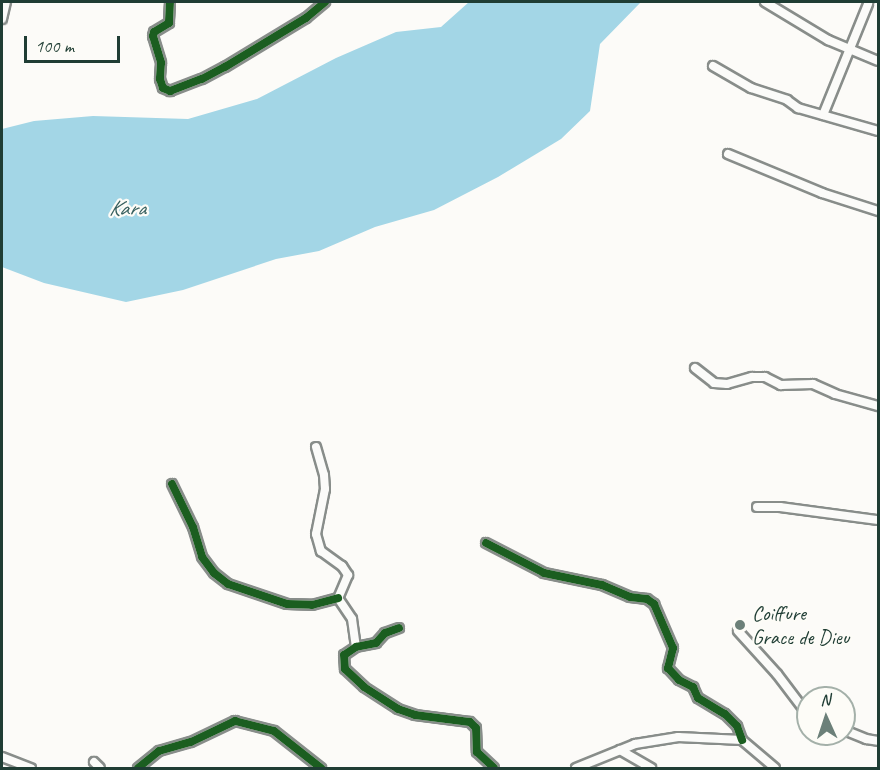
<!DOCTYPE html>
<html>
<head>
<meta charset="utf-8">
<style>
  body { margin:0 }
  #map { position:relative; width:880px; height:770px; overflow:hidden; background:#fcfbf8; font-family:Caveat,sans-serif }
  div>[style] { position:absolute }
  .water>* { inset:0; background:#a3d6e6 }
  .roads { filter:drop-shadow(2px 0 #888d8a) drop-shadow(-2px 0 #888d8a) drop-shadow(0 2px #888d8a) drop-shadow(0 -2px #888d8a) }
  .minor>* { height:8px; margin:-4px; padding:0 4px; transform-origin:4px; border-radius:4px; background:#fbfbf9 }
  .cycleway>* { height:8px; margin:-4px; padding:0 4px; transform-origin:4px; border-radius:4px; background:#1b5e20 }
  .dots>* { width:16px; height:16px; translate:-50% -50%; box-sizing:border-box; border:3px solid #fdfcf7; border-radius:50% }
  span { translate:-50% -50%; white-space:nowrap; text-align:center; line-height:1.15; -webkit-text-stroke:4.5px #fdfcf7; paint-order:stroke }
  .poi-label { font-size:21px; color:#1f3d34 }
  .left { translate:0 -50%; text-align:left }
  .water-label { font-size:22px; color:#365f5e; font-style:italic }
  .frame { position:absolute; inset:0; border:3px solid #1f3d34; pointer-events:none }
  .north { position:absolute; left:796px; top:686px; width:60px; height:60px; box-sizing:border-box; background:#fdfcf7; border:2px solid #a4b0a9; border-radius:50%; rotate:357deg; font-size:16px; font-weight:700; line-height:24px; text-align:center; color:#1f3d34 }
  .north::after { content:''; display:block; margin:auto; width:21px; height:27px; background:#6c8079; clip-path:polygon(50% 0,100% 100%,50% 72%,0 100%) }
  .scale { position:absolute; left:24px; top:36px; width:96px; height:27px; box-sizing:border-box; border:3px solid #1f3d34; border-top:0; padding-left:8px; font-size:18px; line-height:21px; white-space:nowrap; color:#1f3d34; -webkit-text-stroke:4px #fdfcf7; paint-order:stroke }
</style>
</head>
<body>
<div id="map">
  <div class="water">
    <div style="clip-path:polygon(469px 2px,641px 2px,600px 44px,590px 111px,561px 139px,498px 177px,434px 210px,375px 227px,319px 251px,276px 259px,183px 290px,126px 302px,44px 283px,2px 267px,2px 129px,34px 121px,93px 116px,188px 119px,257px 99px,336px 58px,396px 32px,441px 27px)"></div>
  </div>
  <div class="roads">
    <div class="minor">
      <div style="left:170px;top:2px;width:21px;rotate:93deg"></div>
      <div style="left:169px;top:23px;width:17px;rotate:149deg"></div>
      <div style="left:154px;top:32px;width:4px;rotate:104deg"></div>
      <div style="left:153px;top:36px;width:28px;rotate:73deg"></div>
      <div style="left:161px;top:63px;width:16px;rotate:94deg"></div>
      <div style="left:160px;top:79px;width:9px;rotate:72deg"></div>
      <div style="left:163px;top:88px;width:8px;rotate:23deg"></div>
      <div style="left:170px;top:91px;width:34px;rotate:-21deg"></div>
      <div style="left:202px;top:79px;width:26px;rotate:-28deg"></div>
      <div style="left:225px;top:67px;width:95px;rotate:-31.2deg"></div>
      <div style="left:306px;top:18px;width:25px;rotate:-40deg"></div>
      <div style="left:765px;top:2px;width:74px;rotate:31.1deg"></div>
      <div style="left:828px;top:40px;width:54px;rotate:22.8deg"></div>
      <div style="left:2px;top:19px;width:17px;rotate:-77deg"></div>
      <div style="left:713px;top:66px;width:44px;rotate:30.1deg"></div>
      <div style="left:751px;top:88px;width:38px;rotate:18deg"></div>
      <div style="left:787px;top:100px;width:14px;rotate:36deg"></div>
      <div style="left:798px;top:108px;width:83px;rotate:16deg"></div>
      <div style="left:823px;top:115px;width:120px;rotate:-67.9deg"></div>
      <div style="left:728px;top:154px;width:102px;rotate:22.5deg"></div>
      <div style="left:822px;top:193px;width:59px;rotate:17.8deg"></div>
      <div style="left:695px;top:368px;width:24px;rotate:38deg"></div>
      <div style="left:714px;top:383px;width:13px;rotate:4deg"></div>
      <div style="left:727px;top:384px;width:26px;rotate:-16deg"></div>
      <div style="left:752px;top:377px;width:13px"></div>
      <div style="left:765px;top:377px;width:18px;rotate:27deg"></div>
      <div style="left:781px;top:385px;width:32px;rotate:-2deg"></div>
      <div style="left:813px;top:384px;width:24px;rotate:24deg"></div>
      <div style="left:835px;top:394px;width:45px;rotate:15.6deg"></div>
      <div style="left:316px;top:447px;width:29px;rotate:74deg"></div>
      <div style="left:324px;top:475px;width:14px;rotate:86deg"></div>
      <div style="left:325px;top:489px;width:46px;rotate:101.3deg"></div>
      <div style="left:316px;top:534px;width:18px;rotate:74deg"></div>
      <div style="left:321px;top:551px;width:26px;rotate:36deg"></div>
      <div style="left:342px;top:566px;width:11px;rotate:56deg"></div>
      <div style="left:348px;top:575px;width:25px;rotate:113deg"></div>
      <div style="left:338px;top:598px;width:25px;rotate:56deg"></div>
      <div style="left:352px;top:619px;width:28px;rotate:82deg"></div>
      <div style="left:172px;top:484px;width:48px;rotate:64deg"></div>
      <div style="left:193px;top:527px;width:31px;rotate:73deg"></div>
      <div style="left:202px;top:557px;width:20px;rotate:53deg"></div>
      <div style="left:214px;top:573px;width:18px;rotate:38deg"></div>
      <div style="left:228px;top:584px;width:62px;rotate:18.7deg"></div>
      <div style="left:287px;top:604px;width:25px;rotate:2deg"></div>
      <div style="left:312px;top:605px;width:27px;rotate:-15deg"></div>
      <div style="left:757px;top:507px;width:23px"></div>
      <div style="left:780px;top:507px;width:99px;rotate:7.6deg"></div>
      <div style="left:486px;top:543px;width:65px;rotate:27.3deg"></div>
      <div style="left:544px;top:573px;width:59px;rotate:11.7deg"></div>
      <div style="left:602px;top:585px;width:30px;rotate:23deg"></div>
      <div style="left:630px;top:597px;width:17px;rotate:7deg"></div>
      <div style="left:647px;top:599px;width:9px;rotate:36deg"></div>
      <div style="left:654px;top:604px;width:48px;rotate:66.6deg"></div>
      <div style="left:673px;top:648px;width:21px;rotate:104deg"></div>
      <div style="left:668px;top:668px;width:16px;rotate:47deg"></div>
      <div style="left:679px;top:680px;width:16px;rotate:27deg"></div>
      <div style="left:693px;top:687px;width:12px;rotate:66deg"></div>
      <div style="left:698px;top:698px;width:31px;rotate:31deg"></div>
      <div style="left:725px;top:714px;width:17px;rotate:45deg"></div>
      <div style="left:737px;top:726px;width:15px;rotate:70deg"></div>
      <div style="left:399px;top:628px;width:15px;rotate:160deg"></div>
      <div style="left:385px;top:633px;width:13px;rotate:132deg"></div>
      <div style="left:376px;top:643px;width:20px;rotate:169deg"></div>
      <div style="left:356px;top:647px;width:14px;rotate:146deg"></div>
      <div style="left:344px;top:655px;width:14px;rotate:86deg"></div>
      <div style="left:345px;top:669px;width:26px;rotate:43deg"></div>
      <div style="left:364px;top:687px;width:40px;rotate:32.9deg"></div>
      <div style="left:398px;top:709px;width:18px;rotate:19deg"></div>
      <div style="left:415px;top:715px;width:55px;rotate:7.3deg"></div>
      <div style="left:470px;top:722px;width:8px;rotate:45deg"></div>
      <div style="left:476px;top:728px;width:24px;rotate:88deg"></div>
      <div style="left:477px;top:752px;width:23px;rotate:43deg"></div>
      <div style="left:738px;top:631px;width:58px;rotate:47.8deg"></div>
      <div style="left:777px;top:674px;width:51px;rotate:52.9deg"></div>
      <div style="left:844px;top:730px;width:24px;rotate:22deg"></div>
      <div style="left:866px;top:739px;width:12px;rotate:9deg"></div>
      <div style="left:620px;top:750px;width:36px;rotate:30deg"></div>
      <div style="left:2px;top:757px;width:31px;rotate:21deg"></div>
      <div style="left:94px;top:762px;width:8px;rotate:45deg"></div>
      <div style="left:138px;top:768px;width:27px;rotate:-39deg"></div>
      <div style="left:159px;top:751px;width:33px;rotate:-16deg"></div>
      <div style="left:191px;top:742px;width:49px;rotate:-25.5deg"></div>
      <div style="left:235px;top:721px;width:40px;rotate:14.4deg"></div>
      <div style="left:274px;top:731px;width:60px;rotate:38.2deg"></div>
      <div style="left:576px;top:768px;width:64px;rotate:-22.1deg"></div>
      <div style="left:635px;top:744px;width:44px;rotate:-9.2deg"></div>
      <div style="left:678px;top:737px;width:64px;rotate:2.7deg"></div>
      <div style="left:742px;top:740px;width:43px;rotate:40.3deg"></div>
    </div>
  </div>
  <div class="cycleway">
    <div style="left:170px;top:2px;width:21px;rotate:93deg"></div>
    <div style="left:169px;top:23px;width:17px;rotate:149deg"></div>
    <div style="left:154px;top:32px;width:4px;rotate:104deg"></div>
    <div style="left:153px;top:36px;width:28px;rotate:73deg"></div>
    <div style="left:161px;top:63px;width:16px;rotate:94deg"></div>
    <div style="left:160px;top:79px;width:9px;rotate:72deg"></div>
    <div style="left:163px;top:88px;width:8px;rotate:23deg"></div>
    <div style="left:170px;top:91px;width:34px;rotate:-21deg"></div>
    <div style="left:202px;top:79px;width:26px;rotate:-28deg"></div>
    <div style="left:225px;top:67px;width:95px;rotate:-31.2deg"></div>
    <div style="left:306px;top:18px;width:25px;rotate:-40deg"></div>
    <div style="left:172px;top:484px;width:48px;rotate:64deg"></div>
    <div style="left:193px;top:527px;width:31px;rotate:73deg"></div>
    <div style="left:202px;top:557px;width:20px;rotate:53deg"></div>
    <div style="left:214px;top:573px;width:18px;rotate:38deg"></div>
    <div style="left:228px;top:584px;width:62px;rotate:18.7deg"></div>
    <div style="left:287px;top:604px;width:25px;rotate:2deg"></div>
    <div style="left:312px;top:605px;width:27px;rotate:-15deg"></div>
    <div style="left:486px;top:543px;width:65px;rotate:27.3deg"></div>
    <div style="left:544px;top:573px;width:59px;rotate:11.7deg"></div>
    <div style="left:602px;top:585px;width:30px;rotate:23deg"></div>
    <div style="left:630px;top:597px;width:17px;rotate:7deg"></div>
    <div style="left:647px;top:599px;width:9px;rotate:36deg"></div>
    <div style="left:654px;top:604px;width:48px;rotate:66.6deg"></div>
    <div style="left:673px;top:648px;width:21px;rotate:104deg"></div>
    <div style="left:668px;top:668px;width:16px;rotate:47deg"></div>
    <div style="left:679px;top:680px;width:16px;rotate:27deg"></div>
    <div style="left:693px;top:687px;width:12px;rotate:66deg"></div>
    <div style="left:698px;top:698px;width:31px;rotate:31deg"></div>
    <div style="left:725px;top:714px;width:17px;rotate:45deg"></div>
    <div style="left:737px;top:726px;width:15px;rotate:70deg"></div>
    <div style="left:399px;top:628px;width:15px;rotate:160deg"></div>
    <div style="left:385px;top:633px;width:13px;rotate:132deg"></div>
    <div style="left:376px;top:643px;width:20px;rotate:169deg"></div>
    <div style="left:356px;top:647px;width:14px;rotate:146deg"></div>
    <div style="left:344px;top:655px;width:14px;rotate:86deg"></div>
    <div style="left:345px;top:669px;width:26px;rotate:43deg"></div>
    <div style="left:364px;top:687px;width:40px;rotate:32.9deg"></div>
    <div style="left:398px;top:709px;width:18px;rotate:19deg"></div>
    <div style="left:415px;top:715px;width:55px;rotate:7.3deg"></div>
    <div style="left:470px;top:722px;width:8px;rotate:45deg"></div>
    <div style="left:476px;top:728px;width:24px;rotate:88deg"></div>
    <div style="left:477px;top:752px;width:23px;rotate:43deg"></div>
    <div style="left:138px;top:768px;width:27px;rotate:-39deg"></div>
    <div style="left:159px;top:751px;width:33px;rotate:-16deg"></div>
    <div style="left:191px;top:742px;width:49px;rotate:-25.5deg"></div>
    <div style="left:235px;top:721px;width:40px;rotate:14.4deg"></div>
    <div style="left:274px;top:731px;width:60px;rotate:38.2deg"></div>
  </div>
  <div class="dots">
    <div style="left:740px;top:625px;background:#6c8079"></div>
  </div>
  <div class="poi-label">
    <span class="left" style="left:752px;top:625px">Coiffure<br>Grace de Dieu</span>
  </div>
  <div class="water-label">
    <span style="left:127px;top:209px">Kara</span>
  </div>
  <div class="frame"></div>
  <div class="north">N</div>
  <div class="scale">100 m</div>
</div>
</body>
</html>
